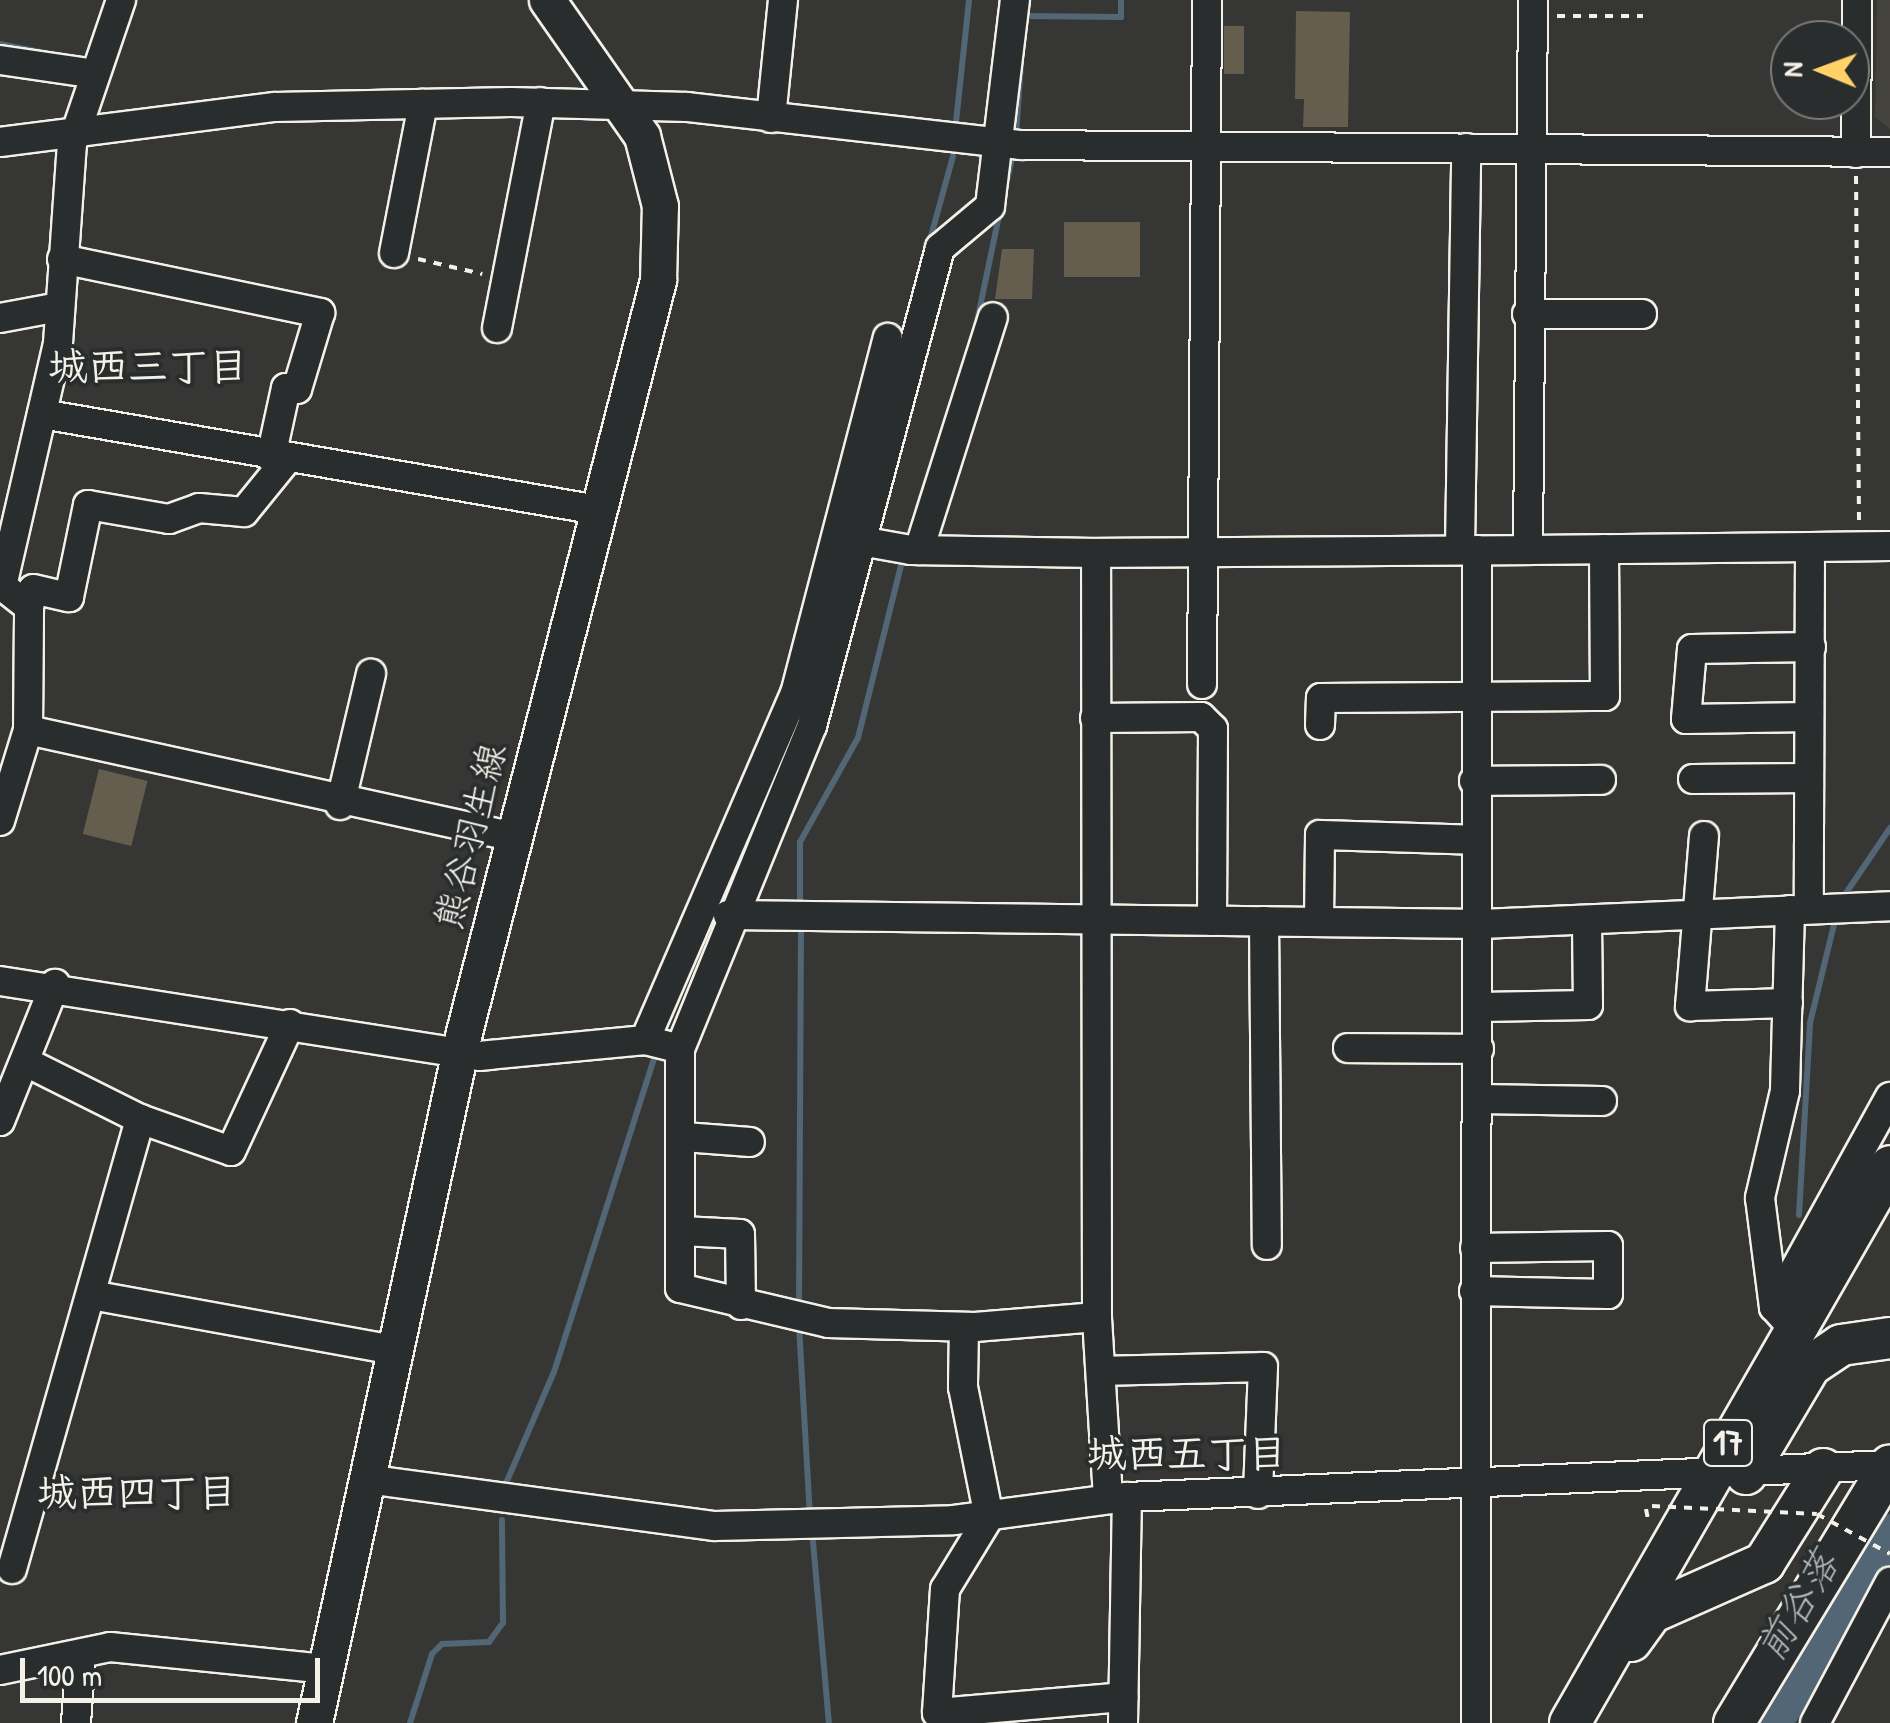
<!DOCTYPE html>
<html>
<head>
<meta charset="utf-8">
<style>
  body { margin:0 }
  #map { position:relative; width:1890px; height:1723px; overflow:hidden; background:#363734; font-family:"Patrick Hand","Klee One",sans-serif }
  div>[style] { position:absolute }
  .built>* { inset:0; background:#44423c }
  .stream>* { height:6px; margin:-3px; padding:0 3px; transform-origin:3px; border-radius:3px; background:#526675 }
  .river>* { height:35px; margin:-17.5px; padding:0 17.5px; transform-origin:17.5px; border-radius:17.5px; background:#526675 }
  .building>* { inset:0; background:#655d4e; transform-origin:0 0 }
  .path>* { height:4px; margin-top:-2px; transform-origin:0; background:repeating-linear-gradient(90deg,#f4f1e8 0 8px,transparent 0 16px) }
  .roads { filter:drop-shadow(2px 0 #f4f1e8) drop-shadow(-2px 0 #f4f1e8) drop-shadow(0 2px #f4f1e8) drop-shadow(0 -2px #f4f1e8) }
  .minor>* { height:28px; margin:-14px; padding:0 14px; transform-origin:14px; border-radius:14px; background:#2a2d2e }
  .major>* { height:35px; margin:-17.5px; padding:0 17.5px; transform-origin:17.5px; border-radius:17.5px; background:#2a2d2e }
  .highway>* { height:40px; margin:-20px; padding:0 20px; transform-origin:20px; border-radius:20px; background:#2a2d2e }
  .path-bridge>* { height:4px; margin-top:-2px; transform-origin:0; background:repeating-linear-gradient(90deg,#f4f1e8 0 8px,transparent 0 16px) }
  span { translate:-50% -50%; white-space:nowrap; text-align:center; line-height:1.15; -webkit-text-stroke:8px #2a2d2e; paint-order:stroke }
  .shield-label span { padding:2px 8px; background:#2a2d2e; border:2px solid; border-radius:8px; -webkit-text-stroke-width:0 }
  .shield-label { font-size:35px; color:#f4f1e8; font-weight:700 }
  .street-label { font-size:38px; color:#f4f1e8 }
  .neighbourhood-label { font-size:40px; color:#f4f1e8; font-weight:700 }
  .water-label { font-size:40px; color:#b3b9ba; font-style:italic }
  .north { position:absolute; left:1770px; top:20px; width:100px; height:100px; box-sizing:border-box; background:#2a2d2e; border:2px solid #7b7b78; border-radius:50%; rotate:271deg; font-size:28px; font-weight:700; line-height:40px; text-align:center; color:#f4f1e8 }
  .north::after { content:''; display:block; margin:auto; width:35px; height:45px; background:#ffd166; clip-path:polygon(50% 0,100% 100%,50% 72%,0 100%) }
  .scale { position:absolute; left:20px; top:1658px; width:300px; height:45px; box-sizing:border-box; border:5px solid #f4f1e8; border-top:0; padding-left:12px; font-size:30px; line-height:35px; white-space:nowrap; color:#f4f1e8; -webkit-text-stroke:8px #2a2d2e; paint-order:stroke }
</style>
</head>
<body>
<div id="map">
  <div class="built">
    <div style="clip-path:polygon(1877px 0,1890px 0,1890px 129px,1875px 117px)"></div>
  </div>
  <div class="stream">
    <div style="left:1023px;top:16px;width:98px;rotate:0.6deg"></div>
    <div style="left:1121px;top:17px;width:17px;rotate:-90deg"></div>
    <div style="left:0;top:44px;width:51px;rotate:11.3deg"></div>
    <div style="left:956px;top:122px;width:123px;rotate:-83.9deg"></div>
    <div style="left:1016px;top:135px;width:72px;rotate:-86deg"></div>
    <div style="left:1005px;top:189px;width:37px;rotate:-77deg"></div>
    <div style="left:928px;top:247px;width:94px;rotate:-74.6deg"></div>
    <div style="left:976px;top:326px;width:117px;rotate:-78.2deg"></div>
    <div style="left:918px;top:507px;width:152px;rotate:-72deg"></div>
    <div style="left:747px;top:838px;width:112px;rotate:-65.7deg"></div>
    <div style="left:1842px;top:899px;width:86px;rotate:-55.9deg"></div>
    <div style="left:800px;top:908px;width:66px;rotate:-90deg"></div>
    <div style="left:800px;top:842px;width:119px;rotate:-60.9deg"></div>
    <div style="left:858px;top:738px;width:187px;rotate:-76deg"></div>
    <div style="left:1799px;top:1215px;width:192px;rotate:-86.7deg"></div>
    <div style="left:1810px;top:1023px;width:110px;rotate:-76.3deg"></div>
    <div style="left:799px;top:1308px;width:387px;rotate:-89.7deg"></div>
    <div style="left:799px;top:1326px;width:192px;rotate:86.7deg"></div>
    <div style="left:504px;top:1488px;width:126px;rotate:-66.7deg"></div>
    <div style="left:554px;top:1372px;width:336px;rotate:-72.3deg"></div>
    <div style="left:812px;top:1530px;width:194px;rotate:85deg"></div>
    <div style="left:410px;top:1723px;width:72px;rotate:-72.3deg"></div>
    <div style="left:432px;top:1654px;width:14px;rotate:-45deg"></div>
    <div style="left:442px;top:1644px;width:47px;rotate:-2.4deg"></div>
    <div style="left:489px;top:1642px;width:24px;rotate:-54deg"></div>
    <div style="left:503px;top:1623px;width:103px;rotate:-90.6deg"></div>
  </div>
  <div class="river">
    <div style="left:1774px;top:1723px;width:224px;rotate:-58.9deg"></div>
  </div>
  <div class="building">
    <div style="clip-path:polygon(1296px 11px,1350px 12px,1348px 127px,1303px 127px,1304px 99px,1295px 99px)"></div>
    <div style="left:1224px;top:26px;width:20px;height:48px"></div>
    <div style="left:1064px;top:222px;width:76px;height:55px"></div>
    <div style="clip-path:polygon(1002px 249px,1034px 249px,1032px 299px,995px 299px)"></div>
    <div style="left:99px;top:769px;width:50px;height:67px;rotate:14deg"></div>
  </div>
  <div class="path">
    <div style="left:1557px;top:16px;width:86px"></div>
    <div style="left:1856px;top:176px;width:345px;rotate:89.5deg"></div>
    <div style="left:418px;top:259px;width:66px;rotate:13.2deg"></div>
    <div style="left:1646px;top:1509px;width:15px;rotate:79deg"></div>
  </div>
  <div class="roads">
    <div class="minor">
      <div style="left:0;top:60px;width:90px;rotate:8.3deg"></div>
      <div style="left:771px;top:118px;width:119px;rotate:-84.2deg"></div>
      <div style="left:0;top:142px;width:277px;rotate:-7.3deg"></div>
      <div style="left:275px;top:107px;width:236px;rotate:-1.2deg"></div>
      <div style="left:511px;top:102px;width:176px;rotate:1.6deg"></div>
      <div style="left:687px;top:107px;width:336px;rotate:6.5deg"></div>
      <div style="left:1021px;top:145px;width:869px;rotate:0.46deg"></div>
      <div style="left:1856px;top:153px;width:153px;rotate:-89.6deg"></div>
      <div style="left:394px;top:253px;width:152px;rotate:-79deg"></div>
      <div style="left:62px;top:259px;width:264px;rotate:11.8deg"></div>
      <div style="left:320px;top:313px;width:79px;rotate:106.8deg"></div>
      <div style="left:297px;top:389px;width:11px;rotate:-175deg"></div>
      <div style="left:286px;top:388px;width:71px;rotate:102.3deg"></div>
      <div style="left:1527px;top:314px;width:115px"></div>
      <div style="left:0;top:318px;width:60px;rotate:-10.6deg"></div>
      <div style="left:497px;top:328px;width:230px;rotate:-79deg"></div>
      <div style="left:42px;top:414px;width:564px;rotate:9.8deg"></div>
      <div style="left:844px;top:538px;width:68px;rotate:10.2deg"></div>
      <div style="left:911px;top:550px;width:185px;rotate:0.9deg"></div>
      <div style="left:1810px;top:547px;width:80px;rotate:-0.7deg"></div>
      <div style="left:1460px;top:549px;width:401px;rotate:-89.1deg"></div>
      <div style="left:919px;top:550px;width:244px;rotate:-72.4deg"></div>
      <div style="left:1528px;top:550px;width:282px;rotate:-0.6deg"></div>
      <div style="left:1810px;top:547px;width:362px;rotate:90.2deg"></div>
      <div style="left:29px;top:607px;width:18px;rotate:-77deg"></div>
      <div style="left:33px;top:589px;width:37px;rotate:13deg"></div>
      <div style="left:69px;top:597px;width:94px;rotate:-78.3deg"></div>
      <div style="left:88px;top:505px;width:82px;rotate:9.8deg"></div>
      <div style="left:169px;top:519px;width:32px;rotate:-20deg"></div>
      <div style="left:199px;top:508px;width:45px;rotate:5.1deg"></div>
      <div style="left:244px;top:512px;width:68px;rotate:-50.9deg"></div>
      <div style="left:1202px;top:684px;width:684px;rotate:-89.58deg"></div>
      <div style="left:1809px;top:717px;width:123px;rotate:179.1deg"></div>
      <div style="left:1686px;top:719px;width:70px;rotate:-85.1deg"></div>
      <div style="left:1692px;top:649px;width:119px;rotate:-1deg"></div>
      <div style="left:1095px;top:718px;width:106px;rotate:-0.5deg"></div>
      <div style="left:1201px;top:717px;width:17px;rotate:45deg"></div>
      <div style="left:1213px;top:729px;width:192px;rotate:90.3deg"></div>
      <div style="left:1320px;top:725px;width:27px;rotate:-88deg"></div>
      <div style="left:1321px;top:698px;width:284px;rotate:-0.4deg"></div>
      <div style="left:1605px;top:696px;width:147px;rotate:-90.4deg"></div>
      <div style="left:28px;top:730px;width:497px;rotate:12.4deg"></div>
      <div style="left:1693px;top:779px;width:115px;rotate:-0.5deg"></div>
      <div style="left:1474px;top:781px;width:127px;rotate:-0.5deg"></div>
      <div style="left:340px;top:805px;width:135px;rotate:-76.7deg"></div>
      <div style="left:0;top:821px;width:95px;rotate:-72.9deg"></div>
      <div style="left:28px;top:730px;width:123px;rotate:-89.5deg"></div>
      <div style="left:29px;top:607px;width:34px;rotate:-142deg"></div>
      <div style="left:2px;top:586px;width:249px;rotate:-77deg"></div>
      <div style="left:58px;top:343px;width:199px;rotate:-86deg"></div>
      <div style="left:72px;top:144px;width:152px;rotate:-71.2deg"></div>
      <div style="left:1704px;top:836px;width:171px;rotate:94.7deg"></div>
      <div style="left:1690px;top:1006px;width:98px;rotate:-1.8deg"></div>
      <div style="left:1790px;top:910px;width:181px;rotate:91.6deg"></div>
      <div style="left:1785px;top:1091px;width:110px;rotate:103.2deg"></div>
      <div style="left:1760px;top:1198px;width:110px;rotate:82.7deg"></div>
      <div style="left:1774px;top:1307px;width:30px;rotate:48deg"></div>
      <div style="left:728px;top:915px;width:753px;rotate:0.68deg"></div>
      <div style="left:1481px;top:924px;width:409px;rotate:-2.5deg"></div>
      <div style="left:1319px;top:920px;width:85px;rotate:-89.3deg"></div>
      <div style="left:1320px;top:835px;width:155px;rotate:1.8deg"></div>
      <div style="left:1264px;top:921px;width:324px;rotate:89.5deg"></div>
      <div style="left:0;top:981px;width:485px;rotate:8.9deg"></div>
      <div style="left:479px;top:1056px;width:167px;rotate:-5.5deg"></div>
      <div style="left:645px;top:1040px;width:36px;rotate:14deg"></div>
      <div style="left:680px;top:1049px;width:349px;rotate:-67.8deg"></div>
      <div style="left:812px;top:726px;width:495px;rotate:-75deg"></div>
      <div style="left:940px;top:248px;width:65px;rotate:-40deg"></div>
      <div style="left:990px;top:206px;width:208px;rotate:-83.1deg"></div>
      <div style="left:1480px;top:1007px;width:108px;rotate:-1.1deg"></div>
      <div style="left:1588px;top:1005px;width:83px;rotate:-90.7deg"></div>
      <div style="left:645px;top:1040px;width:377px;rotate:-66.6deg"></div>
      <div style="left:795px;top:694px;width:368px;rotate:-75.4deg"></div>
      <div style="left:1348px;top:1048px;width:131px;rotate:0.4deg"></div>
      <div style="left:680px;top:1049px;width:239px;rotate:90deg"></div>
      <div style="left:680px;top:1288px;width:152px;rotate:13.3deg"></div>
      <div style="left:828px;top:1323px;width:147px;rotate:1.6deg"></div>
      <div style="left:975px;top:1327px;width:122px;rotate:-4.7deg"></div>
      <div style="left:30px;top:1064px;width:123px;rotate:26.6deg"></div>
      <div style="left:140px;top:1119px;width:96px;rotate:19.4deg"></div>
      <div style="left:231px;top:1151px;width:140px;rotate:-65.1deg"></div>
      <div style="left:1478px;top:1099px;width:124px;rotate:0.9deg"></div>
      <div style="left:0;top:1121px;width:148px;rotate:-68.1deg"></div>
      <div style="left:684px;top:1137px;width:66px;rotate:4.3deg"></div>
      <div style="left:682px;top:1231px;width:58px;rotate:3deg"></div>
      <div style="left:740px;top:1234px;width:71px;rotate:89.2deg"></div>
      <div style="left:1474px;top:1291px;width:134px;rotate:1.3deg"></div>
      <div style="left:1608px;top:1294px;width:48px;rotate:-90deg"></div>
      <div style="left:1608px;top:1246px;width:133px;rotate:179.1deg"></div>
      <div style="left:91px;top:1295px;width:308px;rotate:10.3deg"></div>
      <div style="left:1774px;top:1307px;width:240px;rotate:-61.1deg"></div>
      <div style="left:964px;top:1327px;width:60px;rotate:91deg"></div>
      <div style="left:963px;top:1387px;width:133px;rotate:78.7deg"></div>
      <div style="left:989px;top:1517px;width:84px;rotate:121.4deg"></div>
      <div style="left:945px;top:1589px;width:124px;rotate:93.7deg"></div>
      <div style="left:937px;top:1713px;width:187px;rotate:-4.9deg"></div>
      <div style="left:1101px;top:1371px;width:162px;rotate:-1.4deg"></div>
      <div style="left:1263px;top:1367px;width:127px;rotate:92.3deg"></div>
      <div style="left:366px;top:1479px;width:352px;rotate:7.7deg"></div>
      <div style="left:715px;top:1526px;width:239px;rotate:-1.4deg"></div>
      <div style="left:954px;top:1520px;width:175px;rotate:-7.6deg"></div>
      <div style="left:1127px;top:1497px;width:764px;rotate:-2.4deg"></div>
      <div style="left:1108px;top:1498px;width:181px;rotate:-93.5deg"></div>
      <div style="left:1097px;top:1317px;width:764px;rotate:-90.07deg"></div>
      <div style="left:1096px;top:553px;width:432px;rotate:-0.4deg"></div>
      <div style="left:1528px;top:550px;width:550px;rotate:-89.48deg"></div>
      <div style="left:12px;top:1569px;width:468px;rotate:-74.1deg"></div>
      <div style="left:0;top:1670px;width:112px;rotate:-11.8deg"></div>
      <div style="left:110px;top:1647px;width:216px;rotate:5.8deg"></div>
      <div style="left:76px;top:1723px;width:69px;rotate:-85.9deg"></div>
      <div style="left:1123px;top:1723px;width:226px;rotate:-89deg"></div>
      <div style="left:1476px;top:1723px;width:1173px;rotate:-89.95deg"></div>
      <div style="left:1815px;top:1723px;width:160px;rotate:-62deg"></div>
    </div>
    <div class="major">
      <div style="left:314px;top:1723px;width:707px;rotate:-77.75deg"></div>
      <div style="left:464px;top:1032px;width:777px;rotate:-75.53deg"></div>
      <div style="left:658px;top:280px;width:74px;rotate:-88.5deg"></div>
      <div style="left:660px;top:206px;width:72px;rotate:-104.4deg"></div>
      <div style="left:642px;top:136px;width:166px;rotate:-124.9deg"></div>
    </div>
    <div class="highway">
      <div style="left:1746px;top:1474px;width:126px;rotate:-59.3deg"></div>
      <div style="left:1810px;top:1366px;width:37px;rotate:-34deg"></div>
      <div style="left:1841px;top:1345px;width:49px;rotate:-8.1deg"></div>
      <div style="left:1631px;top:1641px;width:34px;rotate:-54deg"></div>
      <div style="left:1651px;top:1613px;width:124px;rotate:-23.9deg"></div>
      <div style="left:1764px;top:1563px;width:111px;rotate:-57.9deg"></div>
      <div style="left:1570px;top:1723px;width:642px;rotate:-60.12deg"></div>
      <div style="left:1734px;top:1723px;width:301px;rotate:-58.8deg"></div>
    </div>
  </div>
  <div class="path-bridge">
    <div style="left:1652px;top:1506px;width:165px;rotate:2.8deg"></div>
    <div style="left:1817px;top:1514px;width:83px;rotate:28.7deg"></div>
  </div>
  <div class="shield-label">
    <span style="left:1728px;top:1443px">17</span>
  </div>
  <div class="street-label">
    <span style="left:470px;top:836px;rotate:-76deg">熊谷羽生線</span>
  </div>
  <div class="neighbourhood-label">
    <span style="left:148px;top:365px">城西三丁目</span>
    <span style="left:1187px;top:1452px">城西五丁目</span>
    <span style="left:137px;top:1491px">城西四丁目</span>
  </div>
  <div class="water-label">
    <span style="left:1796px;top:1605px;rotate:-59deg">前谷落</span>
  </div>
  <div class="north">N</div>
  <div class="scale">100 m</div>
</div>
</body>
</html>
